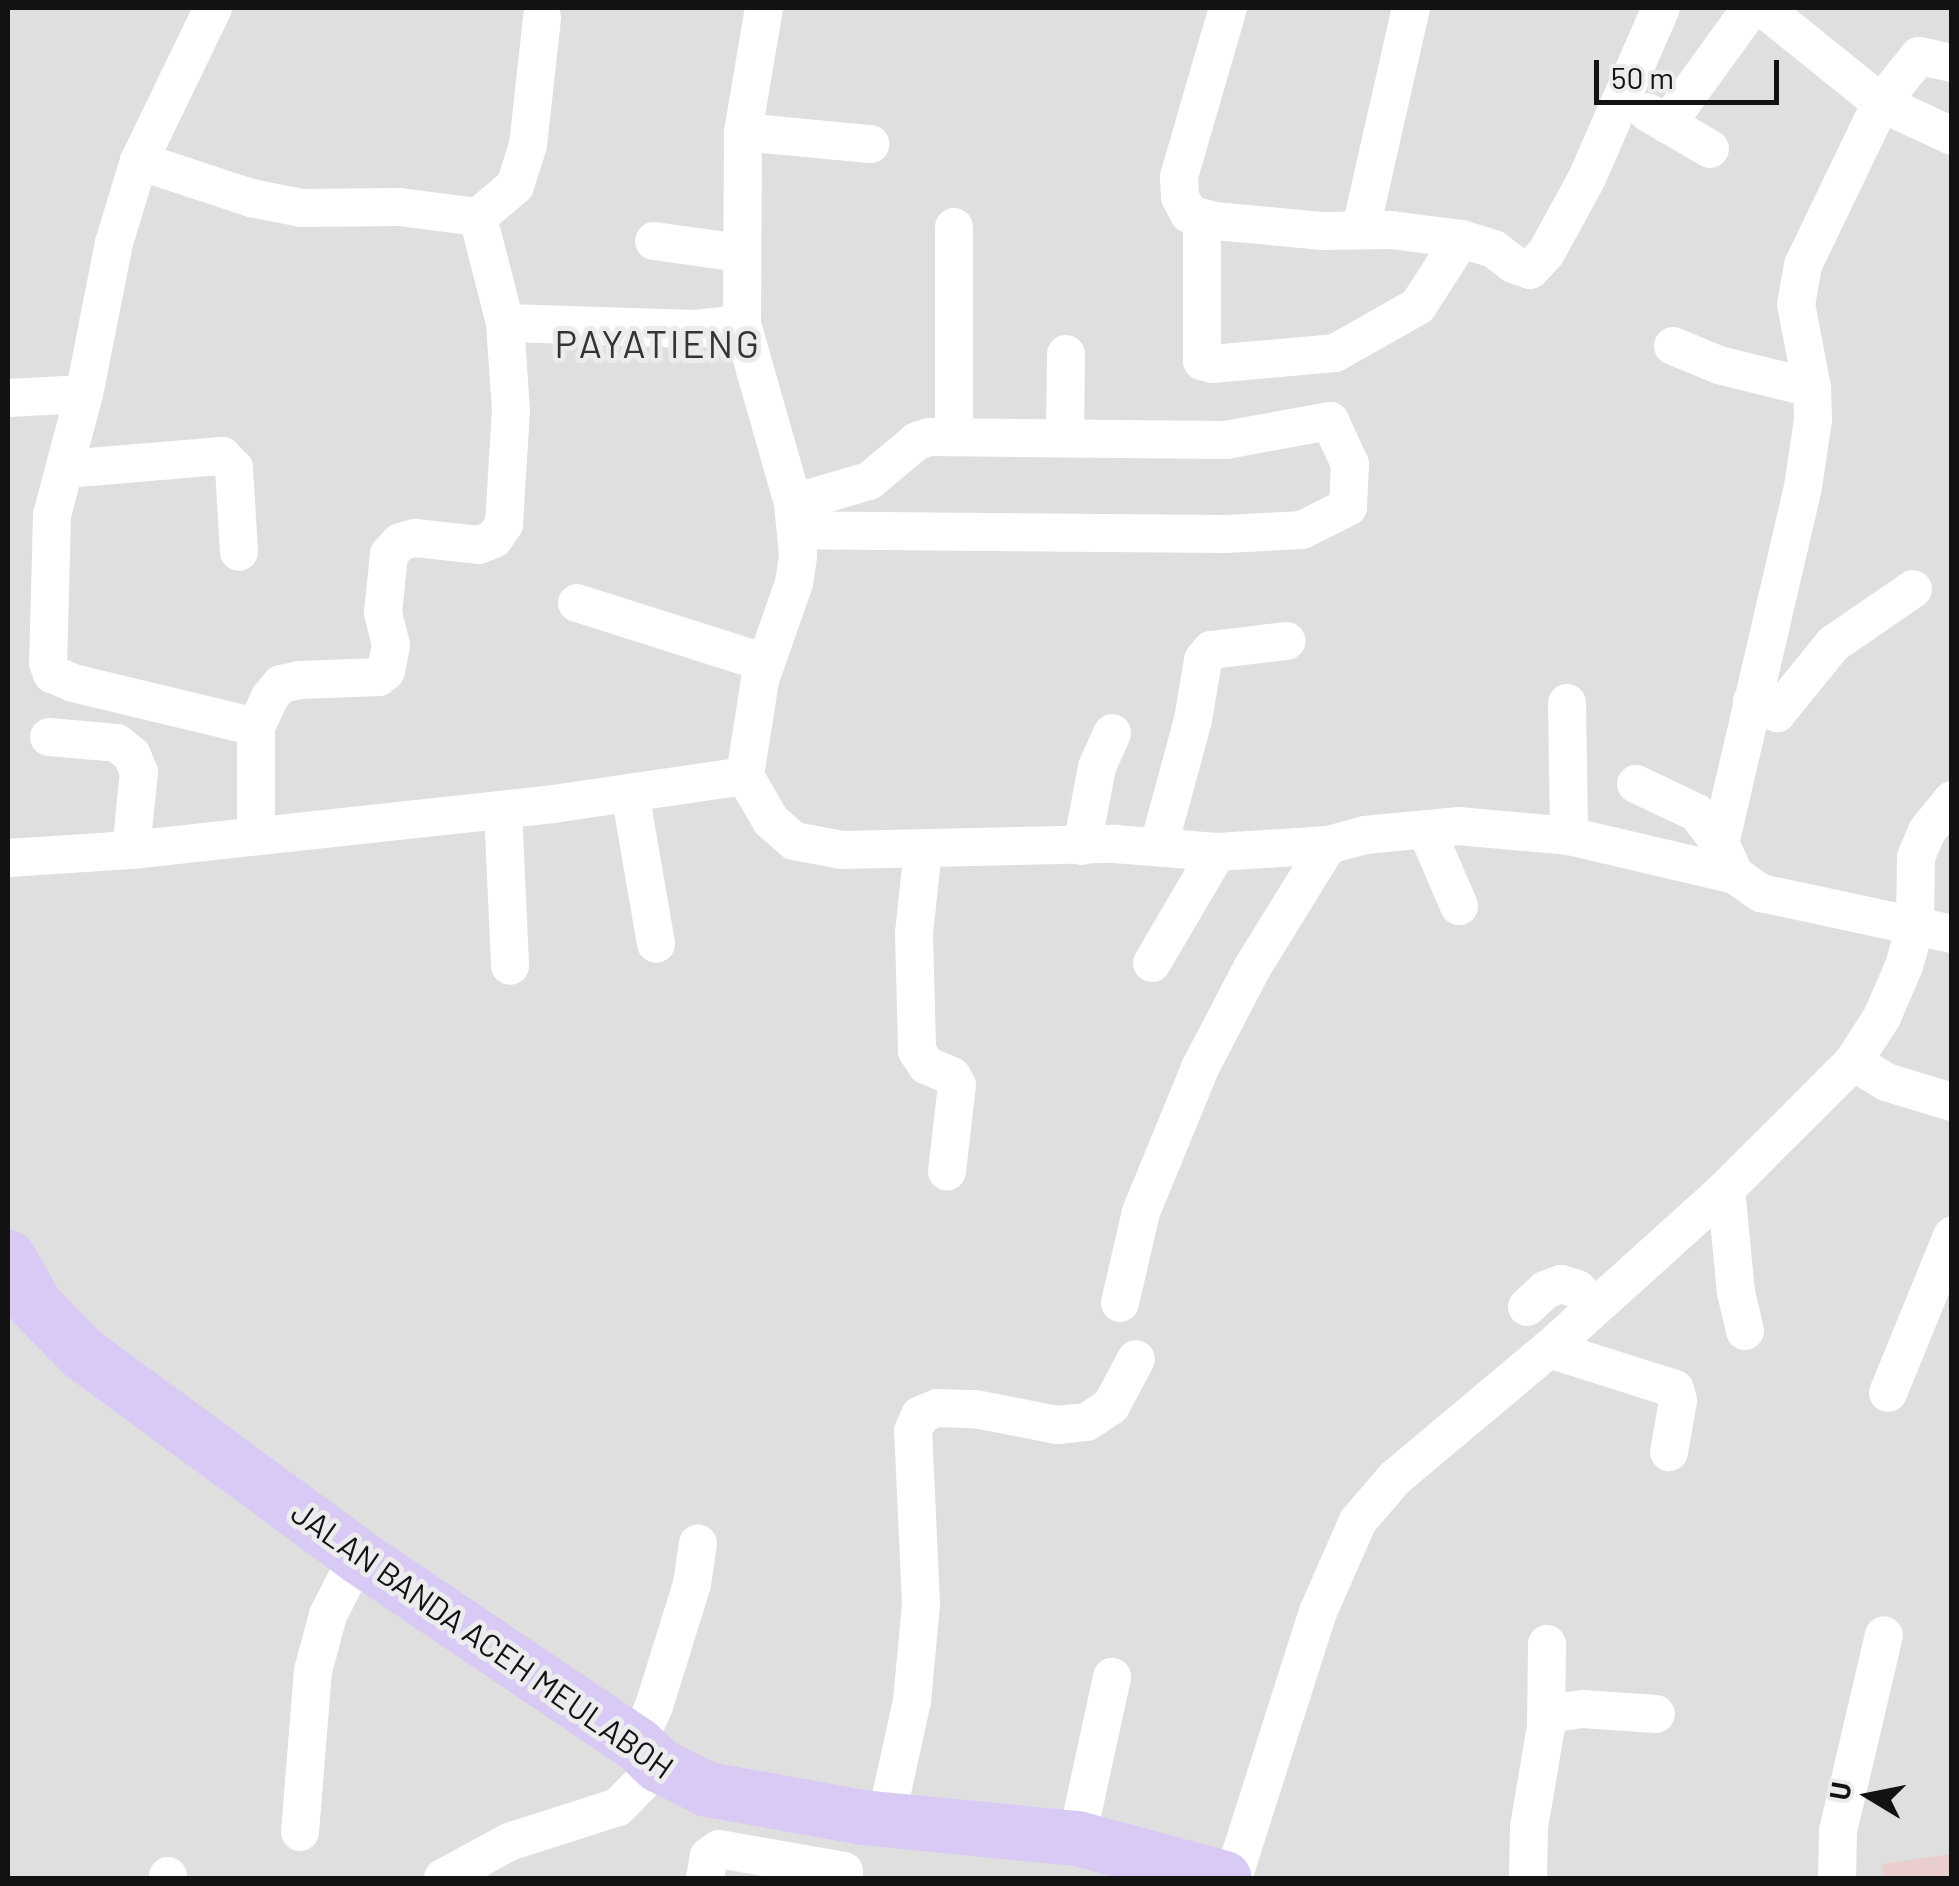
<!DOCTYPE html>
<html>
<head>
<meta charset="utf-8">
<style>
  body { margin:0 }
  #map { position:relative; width:1959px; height:1886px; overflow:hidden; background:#dfdfe0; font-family:Barlow,sans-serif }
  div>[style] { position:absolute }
  .education>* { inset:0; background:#e9cecd }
  .minor>* { height:38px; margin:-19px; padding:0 19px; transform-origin:19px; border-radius:19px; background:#fff }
  .highway>* { height:55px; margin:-27.5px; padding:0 27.5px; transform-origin:27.5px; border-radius:27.5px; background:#d8c9f5 }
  span { translate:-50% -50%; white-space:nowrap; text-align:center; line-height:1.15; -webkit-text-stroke:10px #ececee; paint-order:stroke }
  .street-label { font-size:32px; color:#121213 }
  .quarter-label { font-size:38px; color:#343435; letter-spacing:2.5px }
  .frame { position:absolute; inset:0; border:10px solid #121213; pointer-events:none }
  .north { position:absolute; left:1819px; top:1746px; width:100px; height:100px; -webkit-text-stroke:8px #ececee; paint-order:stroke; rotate:280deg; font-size:28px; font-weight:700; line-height:40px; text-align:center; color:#121213 }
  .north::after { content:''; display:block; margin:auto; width:35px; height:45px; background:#121213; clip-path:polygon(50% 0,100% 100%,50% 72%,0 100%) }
  .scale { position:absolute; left:1594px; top:60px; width:185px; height:45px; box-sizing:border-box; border:5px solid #121213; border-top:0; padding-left:12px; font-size:30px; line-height:35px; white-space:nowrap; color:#121213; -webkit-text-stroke:8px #ececee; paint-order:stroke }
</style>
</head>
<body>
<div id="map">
  <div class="education">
    <div style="clip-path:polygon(1951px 1854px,1951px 1878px,1884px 1878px,1882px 1864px)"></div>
  </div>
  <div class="minor">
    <div style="left:213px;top:8px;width:170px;rotate:115.8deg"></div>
    <div style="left:139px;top:161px;width:86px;rotate:107deg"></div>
    <div style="left:114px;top:243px;width:154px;rotate:101.2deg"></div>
    <div style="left:84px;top:394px;width:125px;rotate:104.8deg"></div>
    <div style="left:52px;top:515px;width:148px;rotate:91.5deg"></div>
    <div style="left:48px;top:663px;width:12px;rotate:70deg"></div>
    <div style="left:52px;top:674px;width:23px;rotate:23deg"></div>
    <div style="left:73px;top:683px;width:188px;rotate:13.5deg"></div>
    <div style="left:764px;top:8px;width:126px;rotate:99.6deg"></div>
    <div style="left:743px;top:132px;width:192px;rotate:90.3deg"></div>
    <div style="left:742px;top:324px;width:186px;rotate:74.1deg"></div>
    <div style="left:793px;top:503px;width:53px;rotate:84.6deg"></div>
    <div style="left:798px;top:556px;width:27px;rotate:98deg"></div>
    <div style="left:794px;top:583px;width:103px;rotate:109.3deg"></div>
    <div style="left:760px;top:680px;width:97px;rotate:98.9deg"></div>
    <div style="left:745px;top:776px;width:52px;rotate:60deg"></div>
    <div style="left:771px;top:821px;width:30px;rotate:41deg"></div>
    <div style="left:794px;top:841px;width:49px;rotate:10.6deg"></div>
    <div style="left:842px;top:850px;width:273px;rotate:-1.3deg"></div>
    <div style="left:1115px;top:844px;width:102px;rotate:4.5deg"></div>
    <div style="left:1217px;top:852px;width:111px;rotate:-3.6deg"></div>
    <div style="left:1328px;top:845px;width:38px;rotate:-15deg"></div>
    <div style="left:1365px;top:835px;width:93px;rotate:-5.5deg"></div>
    <div style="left:1458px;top:826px;width:111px;rotate:5.1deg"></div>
    <div style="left:1569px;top:836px;width:171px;rotate:13.2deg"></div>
    <div style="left:1228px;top:8px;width:176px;rotate:106.2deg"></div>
    <div style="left:1179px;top:177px;width:20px;rotate:87deg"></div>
    <div style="left:1180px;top:197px;width:19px;rotate:62deg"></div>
    <div style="left:1189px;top:214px;width:27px;rotate:15deg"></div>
    <div style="left:1215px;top:221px;width:107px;rotate:5.3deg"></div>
    <div style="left:1322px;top:231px;width:70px;rotate:-0.8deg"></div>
    <div style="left:1392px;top:230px;width:70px;rotate:7.4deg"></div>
    <div style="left:1461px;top:239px;width:34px;rotate:17deg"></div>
    <div style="left:1494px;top:249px;width:24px;rotate:38deg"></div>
    <div style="left:1513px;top:264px;width:18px;rotate:19deg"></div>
    <div style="left:1530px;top:270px;width:23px;rotate:-47deg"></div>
    <div style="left:1546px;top:253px;width:85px;rotate:-61.3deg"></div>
    <div style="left:1587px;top:178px;width:185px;rotate:-66.5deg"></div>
    <div style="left:1763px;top:8px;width:151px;rotate:38.8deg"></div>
    <div style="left:1881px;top:103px;width:180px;rotate:115.7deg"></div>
    <div style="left:1803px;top:265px;width:40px;rotate:100deg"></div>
    <div style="left:1796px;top:304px;width:86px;rotate:79.2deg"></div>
    <div style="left:1812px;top:388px;width:32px;rotate:88deg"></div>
    <div style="left:1813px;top:420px;width:68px;rotate:98.5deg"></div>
    <div style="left:1803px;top:487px;width:366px;rotate:103.1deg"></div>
    <div style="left:1720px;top:843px;width:35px;rotate:65deg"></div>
    <div style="left:1735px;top:875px;width:32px;rotate:35deg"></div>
    <div style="left:1761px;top:893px;width:195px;rotate:12.1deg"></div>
    <div style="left:1952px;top:63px;width:34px;rotate:-168deg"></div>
    <div style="left:1919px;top:56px;width:60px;rotate:129deg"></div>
    <div style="left:1881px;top:103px;width:78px;rotate:24.9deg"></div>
    <div style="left:1647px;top:112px;width:73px;rotate:30.4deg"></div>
    <div style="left:1667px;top:124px;width:143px;rotate:-54.1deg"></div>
    <div style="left:743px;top:132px;width:128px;rotate:5.4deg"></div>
    <div style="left:139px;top:161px;width:118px;rotate:18.3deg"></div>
    <div style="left:251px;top:198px;width:51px;rotate:11.3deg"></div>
    <div style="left:301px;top:208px;width:99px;rotate:-0.6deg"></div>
    <div style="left:400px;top:207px;width:79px;rotate:7.3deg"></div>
    <div style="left:1202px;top:218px;width:143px;rotate:90deg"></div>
    <div style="left:1202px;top:361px;width:10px;rotate:17deg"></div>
    <div style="left:1212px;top:364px;width:123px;rotate:-5.1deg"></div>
    <div style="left:1335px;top:353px;width:95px;rotate:-29.5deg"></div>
    <div style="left:1418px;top:306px;width:80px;rotate:-57.3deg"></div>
    <div style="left:954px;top:227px;width:210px;rotate:90deg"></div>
    <div style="left:1361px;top:228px;width:226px;rotate:-77.2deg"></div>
    <div style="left:654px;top:241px;width:88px;rotate:7.9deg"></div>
    <div style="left:505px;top:323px;width:190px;rotate:1.8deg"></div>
    <div style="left:695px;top:329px;width:47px;rotate:-6.1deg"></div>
    <div style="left:1673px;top:346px;width:50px;rotate:22.4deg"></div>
    <div style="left:1719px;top:365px;width:96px;rotate:13.9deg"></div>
    <div style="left:8px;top:398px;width:76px;rotate:-3deg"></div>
    <div style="left:1065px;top:437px;width:83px;rotate:-89.3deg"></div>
    <div style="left:66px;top:469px;width:157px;rotate:-4.8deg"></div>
    <div style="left:222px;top:456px;width:17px;rotate:45deg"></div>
    <div style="left:234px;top:468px;width:84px;rotate:86.6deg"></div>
    <div style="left:793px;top:503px;width:79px;rotate:-16.1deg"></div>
    <div style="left:869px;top:481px;width:62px;rotate:-39.8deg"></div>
    <div style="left:917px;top:441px;width:14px;rotate:-17deg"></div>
    <div style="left:930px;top:437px;width:296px;rotate:0.6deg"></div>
    <div style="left:1226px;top:440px;width:106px;rotate:-10.4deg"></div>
    <div style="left:1330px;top:421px;width:47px;rotate:65.1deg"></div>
    <div style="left:1350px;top:464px;width:43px;rotate:92.7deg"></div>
    <div style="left:1348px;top:507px;width:51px;rotate:153.4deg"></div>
    <div style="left:1302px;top:530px;width:76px;rotate:177deg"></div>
    <div style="left:1226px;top:534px;width:429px;rotate:-179.5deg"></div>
    <div style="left:577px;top:603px;width:198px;rotate:17.6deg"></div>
    <div style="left:1752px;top:701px;width:28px;rotate:26deg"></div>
    <div style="left:1777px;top:713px;width:89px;rotate:-50.9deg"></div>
    <div style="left:1833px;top:644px;width:97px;rotate:-34.5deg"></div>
    <div style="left:1567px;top:703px;width:133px;rotate:89.1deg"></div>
    <div style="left:49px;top:737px;width:68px;rotate:5deg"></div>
    <div style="left:117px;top:743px;width:19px;rotate:39deg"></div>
    <div style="left:132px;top:755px;width:18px;rotate:68deg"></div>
    <div style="left:139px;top:772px;width:78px;rotate:95.9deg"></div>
    <div style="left:1636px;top:784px;width:68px;rotate:25.4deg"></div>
    <div style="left:1697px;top:813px;width:38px;rotate:53deg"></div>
    <div style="left:630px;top:793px;width:153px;rotate:80.2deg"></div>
    <div style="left:503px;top:810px;width:156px;rotate:87.4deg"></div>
    <div style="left:1426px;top:829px;width:84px;rotate:66.8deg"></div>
    <div style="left:256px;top:835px;width:108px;rotate:-90deg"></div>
    <div style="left:256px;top:727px;width:33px;rotate:-65deg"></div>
    <div style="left:270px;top:697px;width:17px;rotate:-50deg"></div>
    <div style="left:281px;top:684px;width:19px;rotate:-12deg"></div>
    <div style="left:300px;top:680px;width:79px;rotate:-2.2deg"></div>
    <div style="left:379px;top:677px;width:9px;rotate:-41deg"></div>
    <div style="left:386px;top:671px;width:26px;rotate:-79deg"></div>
    <div style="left:391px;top:645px;width:33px;rotate:-104deg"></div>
    <div style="left:383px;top:613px;width:59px;rotate:-84.2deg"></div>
    <div style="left:389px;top:554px;width:16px;rotate:-47deg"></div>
    <div style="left:400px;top:542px;width:16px;rotate:-15deg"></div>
    <div style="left:415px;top:538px;width:64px;rotate:6.2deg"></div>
    <div style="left:479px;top:545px;width:16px;rotate:-22deg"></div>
    <div style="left:494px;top:539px;width:18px;rotate:-56deg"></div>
    <div style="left:504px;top:524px;width:113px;rotate:-86.5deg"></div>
    <div style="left:511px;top:411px;width:88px;rotate:-93.9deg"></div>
    <div style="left:505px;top:323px;width:109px;rotate:-104.3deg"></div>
    <div style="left:478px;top:217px;width:48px;rotate:-40deg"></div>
    <div style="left:515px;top:186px;width:43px;rotate:-72.4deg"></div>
    <div style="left:528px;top:145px;width:128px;rotate:-83.7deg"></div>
    <div style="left:1159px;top:845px;width:130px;rotate:-74.8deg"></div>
    <div style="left:1193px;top:720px;width:61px;rotate:-80.5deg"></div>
    <div style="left:1203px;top:660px;width:13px;rotate:-51deg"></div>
    <div style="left:1211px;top:650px;width:76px;rotate:-6.8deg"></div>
    <div style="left:1082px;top:846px;width:80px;rotate:-79.2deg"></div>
    <div style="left:1097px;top:767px;width:37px;rotate:-66deg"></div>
    <div style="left:923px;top:849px;width:84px;rotate:96.1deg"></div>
    <div style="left:914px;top:933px;width:118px;rotate:88.5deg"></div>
    <div style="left:917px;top:1051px;width:17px;rotate:57deg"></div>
    <div style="left:926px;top:1065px;width:28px;rotate:23deg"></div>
    <div style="left:952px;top:1076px;width:10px;rotate:61deg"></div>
    <div style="left:957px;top:1085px;width:87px;rotate:96.6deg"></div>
    <div style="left:8px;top:858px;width:123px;rotate:-3.7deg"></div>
    <div style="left:131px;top:850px;width:424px;rotate:-6.2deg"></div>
    <div style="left:553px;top:804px;width:194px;rotate:-8.3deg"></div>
    <div style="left:1152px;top:963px;width:129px;rotate:-59.6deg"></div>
    <div style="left:1853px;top:1062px;width:39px;rotate:31deg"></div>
    <div style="left:1886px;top:1082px;width:69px;rotate:16.9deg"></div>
    <div style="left:1726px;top:1189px;width:103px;rotate:84.5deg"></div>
    <div style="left:1736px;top:1292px;width:40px;rotate:77deg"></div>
    <div style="left:1120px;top:1303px;width:93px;rotate:-77deg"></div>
    <div style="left:1141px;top:1212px;width:156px;rotate:-67.7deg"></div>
    <div style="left:1200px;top:1068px;width:113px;rotate:-62.5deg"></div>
    <div style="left:1252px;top:968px;width:145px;rotate:-58.3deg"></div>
    <div style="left:1527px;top:1307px;width:25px;rotate:-43deg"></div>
    <div style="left:1545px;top:1290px;width:17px;rotate:-21deg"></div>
    <div style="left:1561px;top:1284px;width:17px;rotate:17deg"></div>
    <div style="left:1577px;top:1289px;width:24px;rotate:45deg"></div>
    <div style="left:1549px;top:1349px;width:132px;rotate:17.6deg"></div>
    <div style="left:1675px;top:1389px;width:12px;rotate:76deg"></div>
    <div style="left:1678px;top:1401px;width:52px;rotate:100deg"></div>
    <div style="left:1888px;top:1393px;width:170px;rotate:-67.8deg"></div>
    <div style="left:1547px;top:1714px;width:36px;rotate:-8deg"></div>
    <div style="left:1583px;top:1709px;width:73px;rotate:3.9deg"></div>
    <div style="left:637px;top:1744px;width:42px;rotate:-65.9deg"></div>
    <div style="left:654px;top:1706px;width:128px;rotate:-72.7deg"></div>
    <div style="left:692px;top:1584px;width:41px;rotate:-81.7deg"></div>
    <div style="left:886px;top:1819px;width:121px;rotate:-77.6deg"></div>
    <div style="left:912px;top:1701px;width:97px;rotate:-84.7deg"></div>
    <div style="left:921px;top:1604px;width:173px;rotate:-92.6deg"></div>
    <div style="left:913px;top:1431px;width:17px;rotate:-66deg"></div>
    <div style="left:920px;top:1415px;width:18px;rotate:-22deg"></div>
    <div style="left:937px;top:1408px;width:38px;rotate:2deg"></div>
    <div style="left:975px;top:1409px;width:84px;rotate:11deg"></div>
    <div style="left:1057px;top:1425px;width:30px;rotate:-6deg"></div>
    <div style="left:1087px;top:1422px;width:29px;rotate:-34deg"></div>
    <div style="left:1111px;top:1406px;width:53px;rotate:-62deg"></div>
    <div style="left:300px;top:1832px;width:162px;rotate:-85.4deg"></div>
    <div style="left:313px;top:1671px;width:58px;rotate:-75deg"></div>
    <div style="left:328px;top:1615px;width:66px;rotate:-63deg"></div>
    <div style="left:1077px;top:1838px;width:165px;rotate:-77.7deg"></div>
    <div style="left:168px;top:1878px;width:2px;rotate:-90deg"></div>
    <div style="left:443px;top:1878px;width:75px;rotate:-28.6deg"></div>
    <div style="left:509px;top:1842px;width:114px;rotate:-17.8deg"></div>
    <div style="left:618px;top:1807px;width:59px;rotate:-45.7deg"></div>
    <div style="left:705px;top:1878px;width:22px;rotate:-80deg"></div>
    <div style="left:709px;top:1856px;width:12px;rotate:-35deg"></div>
    <div style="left:719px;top:1849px;width:127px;rotate:10deg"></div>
    <div style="left:1233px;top:1878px;width:279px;rotate:-72.3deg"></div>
    <div style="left:1318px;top:1612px;width:99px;rotate:-66.3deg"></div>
    <div style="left:1358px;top:1521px;width:57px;rotate:-49.3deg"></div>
    <div style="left:1395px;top:1478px;width:201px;rotate:-40deg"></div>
    <div style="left:1549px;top:1349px;width:239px;rotate:-42.1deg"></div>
    <div style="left:1726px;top:1189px;width:180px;rotate:-45deg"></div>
    <div style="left:1853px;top:1062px;width:54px;rotate:-57.2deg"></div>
    <div style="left:1882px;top:1017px;width:56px;rotate:-66.7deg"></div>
    <div style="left:1904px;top:966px;width:41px;rotate:-74.2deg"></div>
    <div style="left:1915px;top:927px;width:70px;rotate:-89.2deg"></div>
    <div style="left:1916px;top:857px;width:28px;rotate:-67deg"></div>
    <div style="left:1927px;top:831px;width:40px;rotate:-51deg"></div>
    <div style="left:1528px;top:1878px;width:51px;rotate:-88.9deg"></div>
    <div style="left:1529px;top:1827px;width:102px;rotate:-80.4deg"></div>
    <div style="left:1546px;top:1726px;width:82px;rotate:-89.3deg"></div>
    <div style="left:1837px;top:1878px;width:47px;rotate:-88.8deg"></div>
    <div style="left:1838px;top:1831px;width:201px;rotate:-76.8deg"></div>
  </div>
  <div class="highway">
    <div style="left:8px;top:1257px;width:55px;rotate:60.6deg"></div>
    <div style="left:35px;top:1305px;width:67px;rotate:45.6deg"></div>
    <div style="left:82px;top:1353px;width:343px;rotate:36.3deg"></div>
    <div style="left:358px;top:1556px;width:336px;rotate:34deg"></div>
    <div style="left:637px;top:1744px;width:30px;rotate:44deg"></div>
    <div style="left:659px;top:1765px;width:54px;rotate:26.6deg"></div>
    <div style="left:707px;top:1789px;width:158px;rotate:10.2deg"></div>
    <div style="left:862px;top:1817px;width:216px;rotate:5.6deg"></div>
    <div style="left:1077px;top:1838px;width:152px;rotate:15.2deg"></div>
  </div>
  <div class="street-label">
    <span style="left:483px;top:1639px;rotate:35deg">JALAN BANDA ACEH MEULABOH</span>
  </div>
  <div class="quarter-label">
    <span style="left:658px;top:344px">PAYATIENG</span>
  </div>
  <div class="frame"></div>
  <div class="north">U</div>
  <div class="scale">50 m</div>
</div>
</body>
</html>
